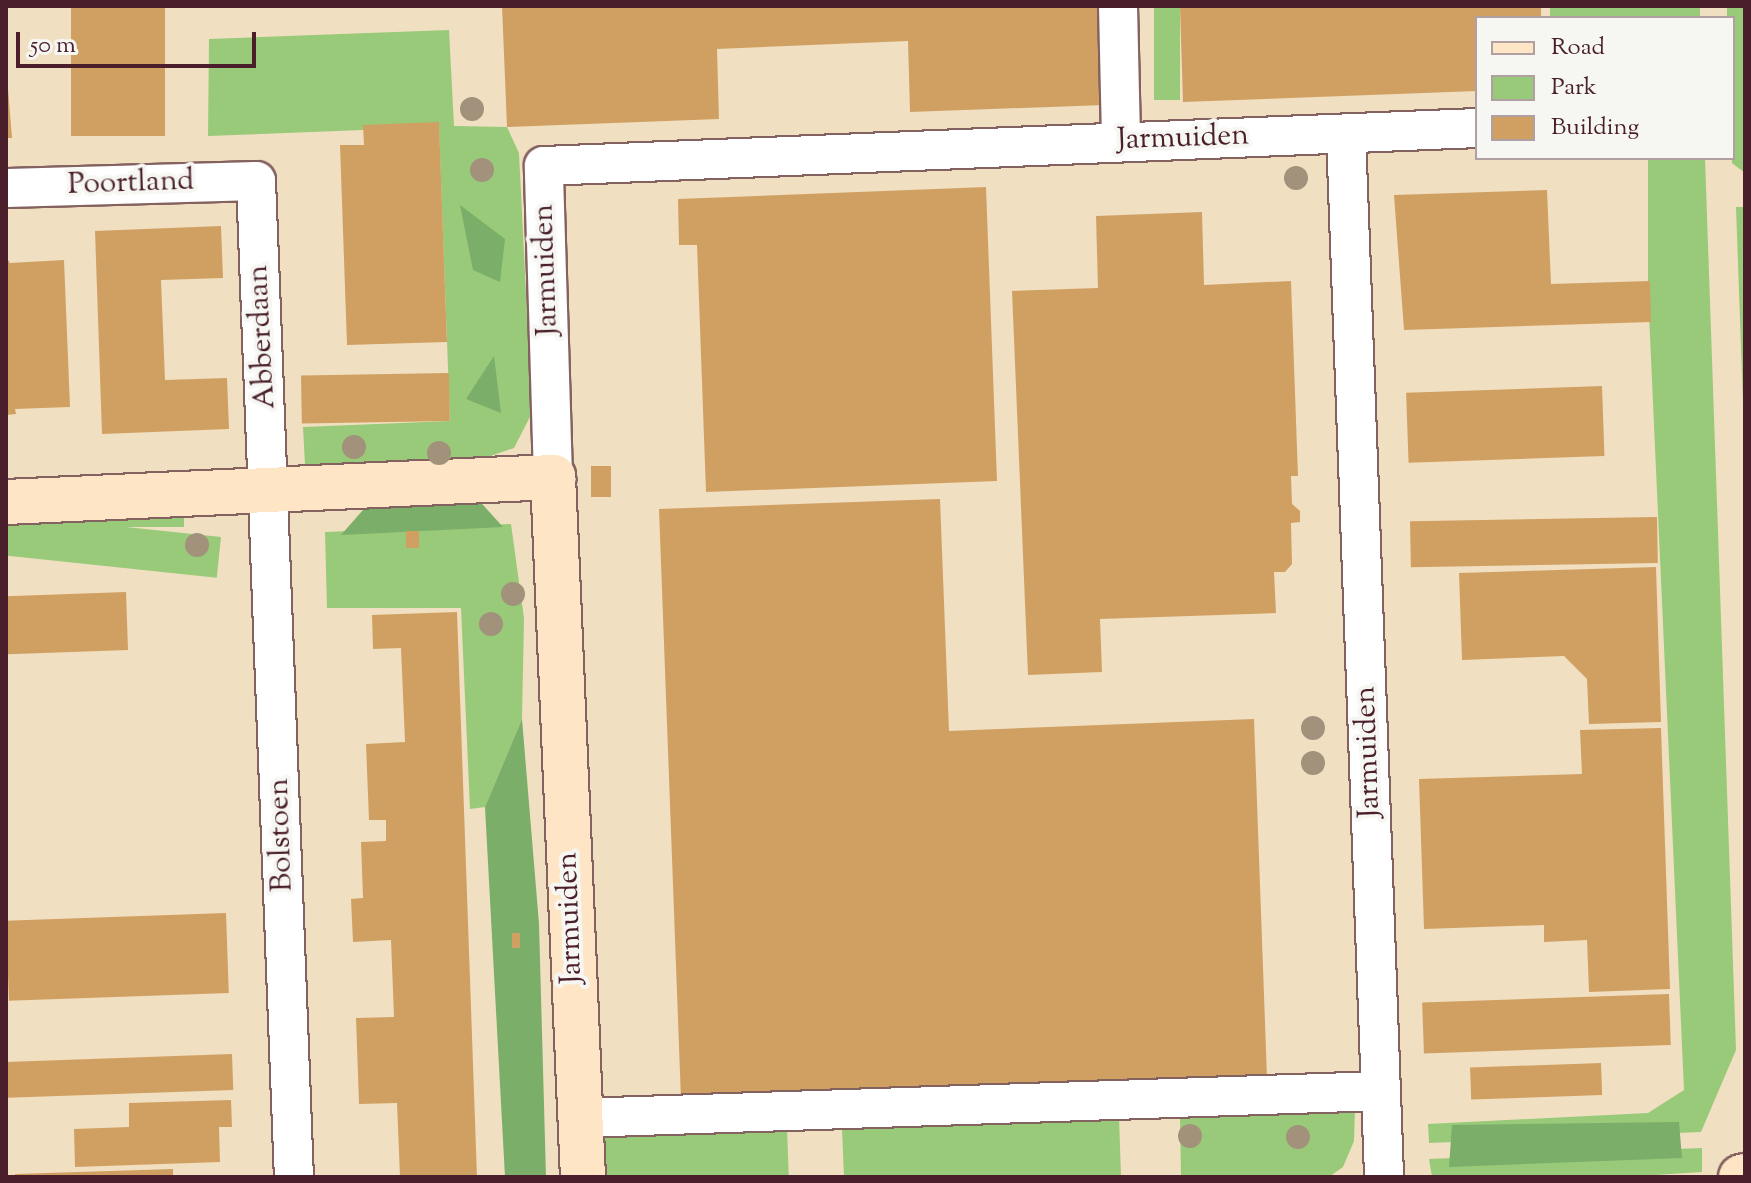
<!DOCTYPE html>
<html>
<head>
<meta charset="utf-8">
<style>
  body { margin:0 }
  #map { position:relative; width:1751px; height:1183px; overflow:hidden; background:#f1dfc1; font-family:"Sorts Mill Goudy",serif }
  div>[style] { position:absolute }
  .green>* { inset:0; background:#99ca79; transform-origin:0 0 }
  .forest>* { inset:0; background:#7aae69 }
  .building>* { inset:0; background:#d0a062; transform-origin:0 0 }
  .roads { filter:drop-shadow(2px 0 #846260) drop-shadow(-2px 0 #846260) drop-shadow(0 2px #846260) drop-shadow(0 -2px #846260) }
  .street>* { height:38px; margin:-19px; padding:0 19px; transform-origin:19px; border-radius:19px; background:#fff }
  .secondary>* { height:44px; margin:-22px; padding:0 22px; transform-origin:22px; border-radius:22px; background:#fde5c5 }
  .trees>* { width:24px; height:24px; margin:-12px; border-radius:50%; background:#a2917b }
  span { translate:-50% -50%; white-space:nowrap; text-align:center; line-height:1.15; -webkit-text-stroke:8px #f6f6f2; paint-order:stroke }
  .street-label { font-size:30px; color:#4a1f2b }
  .frame { position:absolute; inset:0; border:8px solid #4a1f2b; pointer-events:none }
  .legend { position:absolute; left:1475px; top:16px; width:260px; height:144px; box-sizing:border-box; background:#f6f6f2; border:2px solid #b1a0a2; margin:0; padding:10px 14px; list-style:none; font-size:24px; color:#4a1f2b }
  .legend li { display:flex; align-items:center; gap:16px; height:40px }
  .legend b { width:40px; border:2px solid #b1a0a2 }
  .scale { position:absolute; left:16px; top:32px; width:240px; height:36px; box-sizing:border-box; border:4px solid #4a1f2b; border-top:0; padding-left:10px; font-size:24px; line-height:28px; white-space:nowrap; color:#4a1f2b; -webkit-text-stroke:6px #f6f6f2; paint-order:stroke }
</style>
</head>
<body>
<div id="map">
  <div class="green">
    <div style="left:1154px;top:6px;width:26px;height:94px"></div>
    <div style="left:1550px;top:6px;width:150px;height:12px"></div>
    <div style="clip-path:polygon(1727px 6px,1745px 6px,1745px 173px,1732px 163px,1733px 18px,1727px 18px)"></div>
    <div style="clip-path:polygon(449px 30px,454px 126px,507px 127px,519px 153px,532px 413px,514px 448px,479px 460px,305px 465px,303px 427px,450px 421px,439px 127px,208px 136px,209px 39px)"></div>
    <div style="clip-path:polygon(1648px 158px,1705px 158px,1736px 1050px,1701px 1132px,1429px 1143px,1428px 1124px,1648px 1113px,1684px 1090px,1648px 292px)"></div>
    <div style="clip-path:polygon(1736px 207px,1745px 207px,1745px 459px)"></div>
    <div style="left:184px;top:510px;width:17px;height:178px;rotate:90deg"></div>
    <div style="clip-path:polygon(511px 524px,524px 618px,522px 719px,485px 807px,470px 809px,461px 608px,327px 608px,325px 532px)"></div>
    <div style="left:221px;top:537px;width:41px;height:215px;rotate:96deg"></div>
    <div style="clip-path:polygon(1355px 1108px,1354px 1141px,1343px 1167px,1329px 1177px,1181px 1177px,1180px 1117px)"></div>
    <div style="clip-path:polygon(1119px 1117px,1121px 1177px,844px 1177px,842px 1129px)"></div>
    <div style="left:787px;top:1127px;width:50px;height:186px;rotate:88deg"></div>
    <div style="clip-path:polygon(1702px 1148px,1702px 1172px,1625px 1177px,1432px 1177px,1429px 1159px)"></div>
  </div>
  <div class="forest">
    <div style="clip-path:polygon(460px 205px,505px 239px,500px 282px,473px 270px)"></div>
    <div style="clip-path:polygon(494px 356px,501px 413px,466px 399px)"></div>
    <div style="clip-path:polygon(474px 495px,503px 527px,341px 535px,370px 502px)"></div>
    <div style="clip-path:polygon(522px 719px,539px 924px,546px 1177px,505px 1177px,485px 807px)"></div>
    <div style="clip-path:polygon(1679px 1122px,1682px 1158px,1449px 1167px,1452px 1125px)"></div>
  </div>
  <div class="building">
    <div style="left:71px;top:6px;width:94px;height:130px"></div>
    <div style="clip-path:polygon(502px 6px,1101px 6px,1105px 105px,910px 112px,908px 41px,717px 49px,719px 119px,507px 127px)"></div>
    <div style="clip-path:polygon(1180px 6px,1541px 6px,1541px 18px,1477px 18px,1477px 91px,1183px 102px)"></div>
    <div style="clip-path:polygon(6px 64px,12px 138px,6px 138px)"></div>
    <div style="clip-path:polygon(439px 122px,447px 342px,347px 345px,340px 145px,364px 145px,363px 125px)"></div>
    <div style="clip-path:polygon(986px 187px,997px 481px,706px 492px,697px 245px,679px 245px,678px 199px)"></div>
    <div style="clip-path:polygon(1547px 190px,1551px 284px,1650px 281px,1651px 322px,1404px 330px,1394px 195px)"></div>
    <div style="clip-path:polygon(1202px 212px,1204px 285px,1291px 281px,1298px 476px,1291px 476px,1292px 504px,1300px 511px,1300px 522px,1291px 523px,1292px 564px,1285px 572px,1274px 572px,1276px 613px,1100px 619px,1102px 672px,1028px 675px,1012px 291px,1098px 288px,1096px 216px)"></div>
    <div style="clip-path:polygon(221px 226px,223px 278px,161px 280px,165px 380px,227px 378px,229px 429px,102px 434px,95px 231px)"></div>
    <div style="clip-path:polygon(6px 257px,10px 263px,64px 260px,70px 407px,15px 409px,16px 414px,6px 415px)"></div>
    <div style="left:449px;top:373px;width:48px;height:148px;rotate:89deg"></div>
    <div style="left:1602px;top:386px;width:70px;height:196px;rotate:88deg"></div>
    <div style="left:591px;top:466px;width:20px;height:31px"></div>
    <div style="clip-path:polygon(940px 499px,949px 731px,1254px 719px,1267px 1078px,681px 1100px,659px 509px)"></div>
    <div style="left:1657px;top:517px;width:46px;height:247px;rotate:89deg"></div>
    <div style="left:406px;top:531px;width:13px;height:17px"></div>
    <div style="clip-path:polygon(1656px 567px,1661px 722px,1589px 724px,1587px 679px,1564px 656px,1462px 660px,1459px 573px)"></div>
    <div style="left:126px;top:592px;width:58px;height:120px;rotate:88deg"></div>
    <div style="clip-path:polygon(457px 612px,477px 1177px,400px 1177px,397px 1103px,359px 1104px,356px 1018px,394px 1017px,391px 940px,353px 942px,351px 899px,363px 898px,361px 842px,386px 841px,386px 820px,369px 820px,366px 744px,405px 742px,401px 648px,373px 649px,372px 615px)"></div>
    <div style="clip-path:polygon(1661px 728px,1670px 989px,1589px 992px,1587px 940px,1544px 942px,1544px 925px,1424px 929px,1419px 779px,1582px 774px,1580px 730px)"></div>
    <div style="left:226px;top:913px;width:80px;height:220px;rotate:88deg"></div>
    <div style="left:512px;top:933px;width:8px;height:15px"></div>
    <div style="left:1669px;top:994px;width:51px;height:247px;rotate:88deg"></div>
    <div style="left:232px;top:1054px;width:36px;height:226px;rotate:88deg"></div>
    <div style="left:1601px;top:1063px;width:32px;height:131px;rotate:88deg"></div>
    <div style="clip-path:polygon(231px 1100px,232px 1127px,219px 1127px,220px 1162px,75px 1167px,74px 1129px,129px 1127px,129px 1103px)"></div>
    <div style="clip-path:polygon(173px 1169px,173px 1177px,15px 1177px,15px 1174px)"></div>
  </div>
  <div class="roads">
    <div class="street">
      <div style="left:1118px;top:6px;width:135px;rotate:88.7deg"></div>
      <div style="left:1346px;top:134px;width:1044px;rotate:87.91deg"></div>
      <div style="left:6px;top:188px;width:250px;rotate:-1.6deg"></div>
      <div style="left:256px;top:181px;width:997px;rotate:87.82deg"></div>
      <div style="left:553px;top:477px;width:311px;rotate:-91.7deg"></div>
      <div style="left:544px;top:166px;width:934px;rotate:-2.33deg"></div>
      <div style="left:580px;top:1118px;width:801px;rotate:-1.93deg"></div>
    </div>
    <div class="secondary">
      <div style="left:6px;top:502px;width:548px;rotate:-2.62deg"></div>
      <div style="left:553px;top:477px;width:701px;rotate:87.55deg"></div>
      <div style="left:1741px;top:1177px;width:4px;rotate:-14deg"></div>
    </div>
  </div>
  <div class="trees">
    <div style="left:472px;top:109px"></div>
    <div style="left:482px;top:170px"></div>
    <div style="left:1296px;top:178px"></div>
    <div style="left:354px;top:447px"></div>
    <div style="left:439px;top:453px"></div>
    <div style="left:197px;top:545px"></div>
    <div style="left:513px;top:594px"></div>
    <div style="left:491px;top:624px"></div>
    <div style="left:1313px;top:728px"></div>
    <div style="left:1313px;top:763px"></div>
    <div style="left:1190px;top:1136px"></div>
    <div style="left:1298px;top:1137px"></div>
  </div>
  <div class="street-label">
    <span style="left:1183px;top:139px;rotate:-2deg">Jarmuiden</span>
    <span style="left:131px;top:184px;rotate:-2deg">Poortland</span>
    <span style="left:547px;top:270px;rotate:-92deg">Jarmuiden</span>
    <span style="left:263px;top:337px;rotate:-93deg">Abberdaan</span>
    <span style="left:1369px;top:752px;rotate:-92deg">Jarmuiden</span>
    <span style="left:282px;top:835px;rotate:-92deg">Bolstoen</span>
    <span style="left:571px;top:918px;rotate:-92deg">Jarmuiden</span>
  </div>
  <div class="frame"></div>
  <ul class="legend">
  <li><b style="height:10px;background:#fde5c5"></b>Road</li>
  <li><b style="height:22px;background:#99ca79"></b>Park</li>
  <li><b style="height:22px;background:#d0a062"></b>Building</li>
  </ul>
  <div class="scale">50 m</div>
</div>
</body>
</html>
